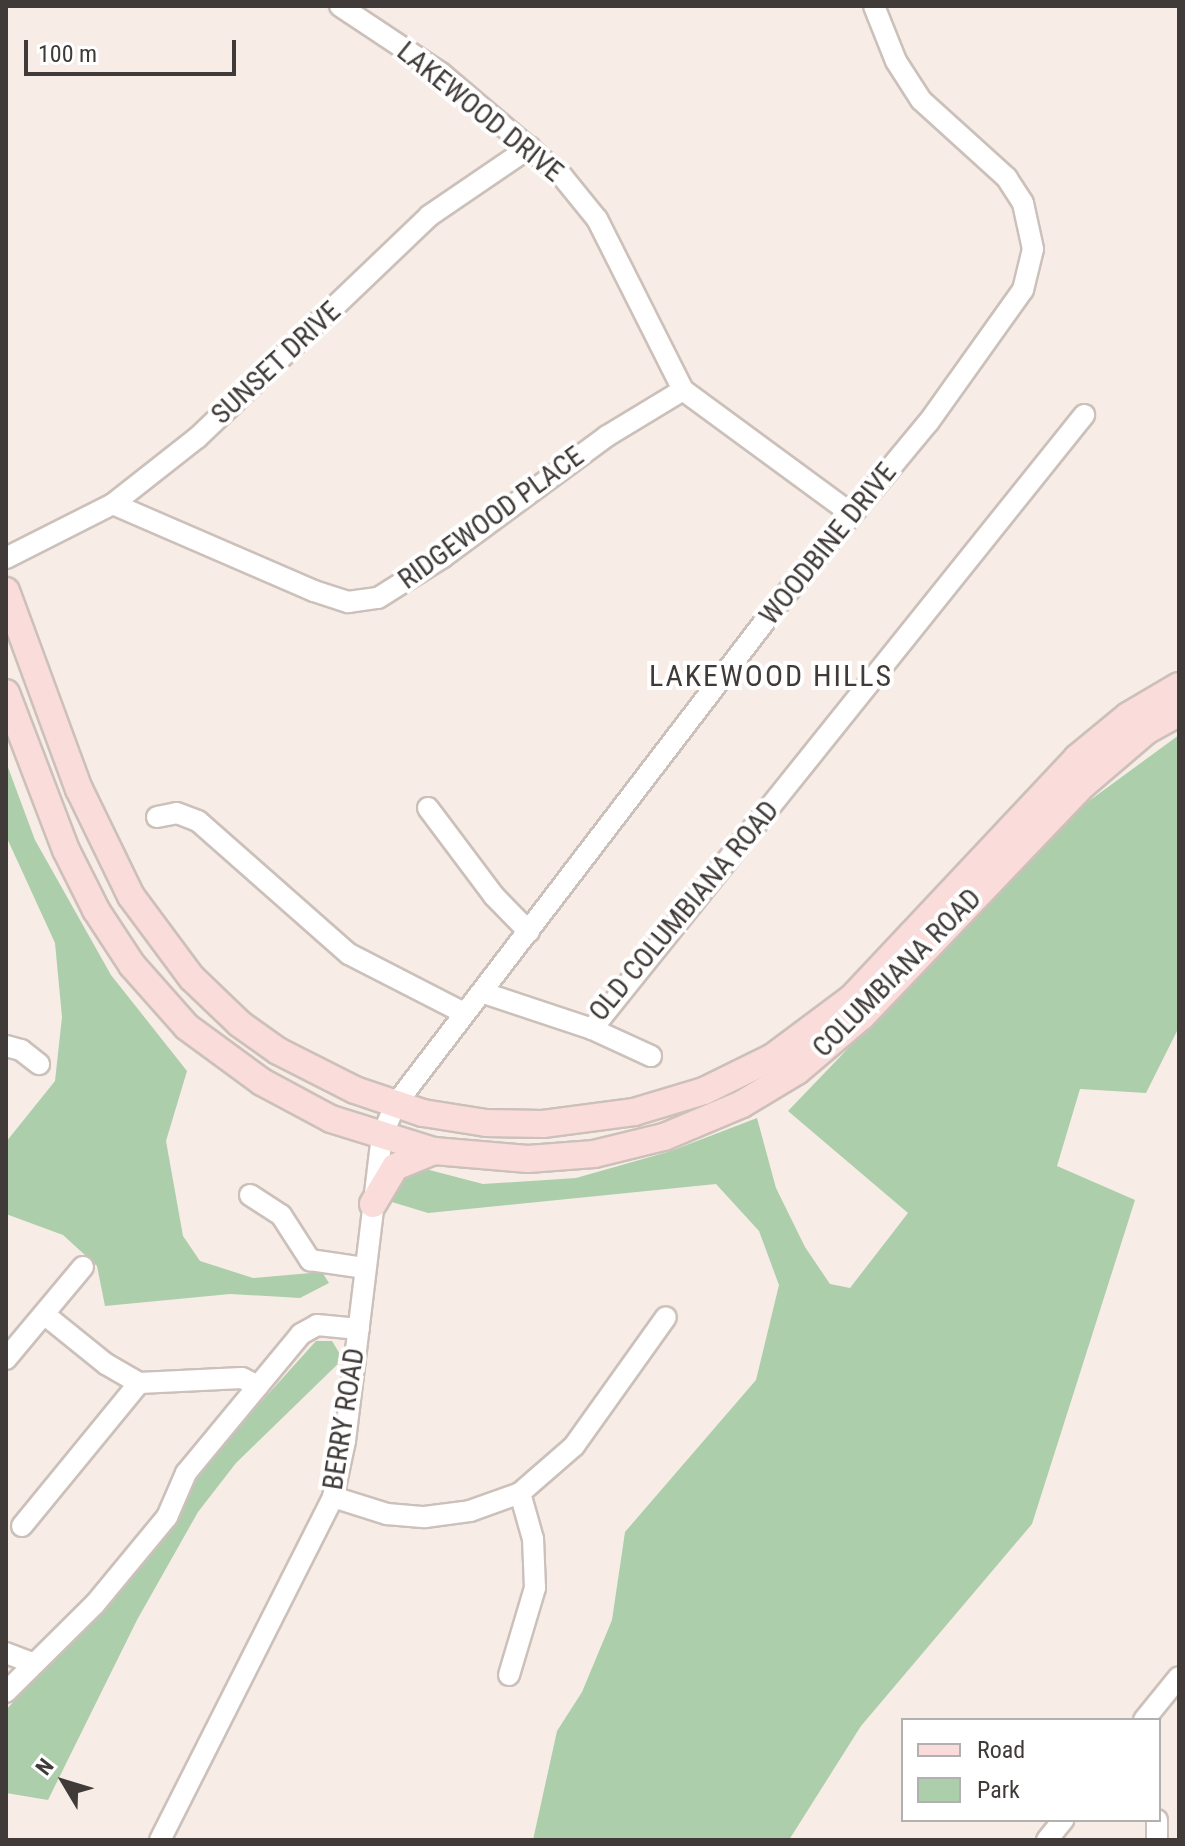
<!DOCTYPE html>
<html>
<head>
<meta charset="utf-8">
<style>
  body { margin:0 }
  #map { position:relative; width:1185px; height:1846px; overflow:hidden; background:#f8ece6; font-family:"Roboto Condensed",sans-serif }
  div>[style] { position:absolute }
  .green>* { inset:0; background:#acceab }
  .roads { filter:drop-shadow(2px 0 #ccc0ba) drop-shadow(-2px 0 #ccc0ba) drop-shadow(0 2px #ccc0ba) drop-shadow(0 -2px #ccc0ba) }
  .minor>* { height:20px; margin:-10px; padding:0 10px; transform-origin:10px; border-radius:10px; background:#fff }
  .major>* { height:26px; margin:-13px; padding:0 13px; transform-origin:13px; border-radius:13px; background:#fadcda }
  span { translate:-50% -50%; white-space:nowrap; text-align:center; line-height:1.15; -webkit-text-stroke:8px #fff; paint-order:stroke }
  .street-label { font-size:28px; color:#403b39 }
  .neighbourhood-label { font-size:30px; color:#403b39; letter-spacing:2px }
  .frame { position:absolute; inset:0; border:8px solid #403b39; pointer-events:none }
  .legend { position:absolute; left:901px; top:1718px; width:260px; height:104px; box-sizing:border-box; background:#fff; border:2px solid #b3b1b0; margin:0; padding:10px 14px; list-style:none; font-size:24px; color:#403b39 }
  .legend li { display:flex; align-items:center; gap:16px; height:40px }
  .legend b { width:40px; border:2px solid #b3b1b0 }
  .north { position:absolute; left:24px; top:1742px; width:80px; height:80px; -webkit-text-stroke:6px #fff; paint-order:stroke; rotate:308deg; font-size:22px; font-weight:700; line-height:32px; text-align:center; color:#403b39 }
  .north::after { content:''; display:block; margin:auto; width:28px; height:36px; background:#403b39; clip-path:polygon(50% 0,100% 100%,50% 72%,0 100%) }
  .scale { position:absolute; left:24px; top:40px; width:212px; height:36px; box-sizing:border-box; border:4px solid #403b39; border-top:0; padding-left:10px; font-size:24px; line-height:28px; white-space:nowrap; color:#403b39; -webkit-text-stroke:6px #fff; paint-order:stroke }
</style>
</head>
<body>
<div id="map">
  <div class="green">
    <div style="clip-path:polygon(1179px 735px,1179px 1027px,1146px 1093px,1080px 1089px,1057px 1166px,1135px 1200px,1032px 1524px,861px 1726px,789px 1840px,533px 1840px,557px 1731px,582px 1692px,612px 1620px,625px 1532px,756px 1380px,779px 1285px,759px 1231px,716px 1184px,428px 1213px,392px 1202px,394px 1184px,418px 1167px,483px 1184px,576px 1178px,671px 1151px,757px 1118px,776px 1188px,805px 1247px,830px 1284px,850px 1288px,908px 1213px,788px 1111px,1078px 809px)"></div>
    <div style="clip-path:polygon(6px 762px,35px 840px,111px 975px,187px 1071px,166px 1141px,183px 1236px,200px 1261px,253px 1278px,322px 1272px,329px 1283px,300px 1298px,230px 1294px,105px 1306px,97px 1266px,63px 1235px,6px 1214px,6px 1142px,55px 1081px,62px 1017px,55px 943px,6px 836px)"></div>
    <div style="clip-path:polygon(316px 1341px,332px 1341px,343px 1359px,236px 1463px,198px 1512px,137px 1620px,48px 1800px,6px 1793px,6px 1710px,152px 1549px,197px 1473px)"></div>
  </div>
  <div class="roads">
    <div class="minor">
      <div style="left:340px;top:6px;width:121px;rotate:33.6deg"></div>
      <div style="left:441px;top:73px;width:159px;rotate:40.4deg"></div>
      <div style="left:562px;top:176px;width:55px;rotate:50.9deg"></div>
      <div style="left:597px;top:219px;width:191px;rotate:63.3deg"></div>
      <div style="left:683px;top:390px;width:210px;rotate:36.3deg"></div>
      <div style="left:113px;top:504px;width:219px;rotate:23.4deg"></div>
      <div style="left:314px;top:591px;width:36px;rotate:18deg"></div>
      <div style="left:348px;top:602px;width:30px;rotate:-8deg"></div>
      <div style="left:378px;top:598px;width:77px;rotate:-32.2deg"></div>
      <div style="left:443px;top:557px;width:204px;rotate:-36.4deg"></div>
      <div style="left:607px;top:436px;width:89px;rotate:-31.2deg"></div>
      <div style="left:6px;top:558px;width:120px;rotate:-26.8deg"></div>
      <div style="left:113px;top:504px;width:107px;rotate:-38.2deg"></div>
      <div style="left:197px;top:438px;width:321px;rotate:-43.7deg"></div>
      <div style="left:429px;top:216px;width:122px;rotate:-34.3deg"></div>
      <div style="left:428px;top:808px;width:110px;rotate:53.1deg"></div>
      <div style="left:494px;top:896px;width:50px;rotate:45.8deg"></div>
      <div style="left:157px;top:817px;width:20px;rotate:-11deg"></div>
      <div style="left:177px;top:813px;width:22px;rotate:21deg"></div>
      <div style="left:198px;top:821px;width:201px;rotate:41.4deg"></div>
      <div style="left:349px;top:954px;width:129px;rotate:27.2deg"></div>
      <div style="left:484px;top:993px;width:114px;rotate:18.4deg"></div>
      <div style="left:592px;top:1029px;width:65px;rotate:24.6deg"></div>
      <div style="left:592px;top:1029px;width:787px;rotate:-51.29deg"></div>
      <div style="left:6px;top:1046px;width:16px;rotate:15deg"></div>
      <div style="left:21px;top:1050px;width:23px;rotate:38deg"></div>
      <div style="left:250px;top:1195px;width:37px;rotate:33deg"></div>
      <div style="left:281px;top:1215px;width:54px;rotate:57.2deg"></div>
      <div style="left:310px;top:1260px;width:56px;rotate:8.3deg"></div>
      <div style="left:44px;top:1314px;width:80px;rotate:38.9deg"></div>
      <div style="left:106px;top:1364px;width:38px;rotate:30deg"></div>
      <div style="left:6px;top:1359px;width:120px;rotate:-50.1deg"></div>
      <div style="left:333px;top:1497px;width:57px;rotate:17.5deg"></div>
      <div style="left:387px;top:1514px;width:38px;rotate:5deg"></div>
      <div style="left:425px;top:1517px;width:45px;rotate:-7.6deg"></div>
      <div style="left:470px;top:1511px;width:53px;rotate:-19.8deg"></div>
      <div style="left:520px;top:1493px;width:72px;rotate:-41deg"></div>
      <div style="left:574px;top:1446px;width:158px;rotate:-54.5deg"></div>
      <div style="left:22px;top:1526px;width:185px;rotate:-50.7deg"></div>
      <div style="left:139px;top:1383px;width:103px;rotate:-2.8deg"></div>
      <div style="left:242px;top:1378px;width:18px;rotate:27deg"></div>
      <div style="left:6px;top:1653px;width:28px;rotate:21deg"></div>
      <div style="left:509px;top:1675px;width:91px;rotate:-73.4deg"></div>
      <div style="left:535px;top:1588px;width:49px;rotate:-92.3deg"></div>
      <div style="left:533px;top:1539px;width:48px;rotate:-105.8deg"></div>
      <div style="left:6px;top:1692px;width:125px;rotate:-44.7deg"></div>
      <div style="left:95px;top:1604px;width:113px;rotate:-50.4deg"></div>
      <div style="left:167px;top:1517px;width:48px;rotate:-66.6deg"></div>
      <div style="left:186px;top:1473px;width:180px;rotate:-50.4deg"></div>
      <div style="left:301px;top:1334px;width:18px;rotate:-29deg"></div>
      <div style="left:317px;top:1325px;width:42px;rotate:5.4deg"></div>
      <div style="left:1144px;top:1720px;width:55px;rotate:-50.9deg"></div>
      <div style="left:160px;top:1840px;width:384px;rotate:-63.2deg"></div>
      <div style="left:333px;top:1497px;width:57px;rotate:-77.9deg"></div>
      <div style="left:345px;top:1441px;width:307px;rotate:-83.1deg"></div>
      <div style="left:382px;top:1136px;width:34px;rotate:-67deg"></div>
      <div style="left:395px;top:1105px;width:631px;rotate:-52.6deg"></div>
      <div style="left:778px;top:604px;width:235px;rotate:-50.4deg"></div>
      <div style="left:928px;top:423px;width:163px;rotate:-54.5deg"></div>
      <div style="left:1023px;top:290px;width:42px;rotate:-76.3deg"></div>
      <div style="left:1033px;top:249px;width:47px;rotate:-102.3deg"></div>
      <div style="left:1023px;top:203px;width:30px;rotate:-123deg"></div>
      <div style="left:1007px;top:178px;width:116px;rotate:-137.8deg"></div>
      <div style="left:921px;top:100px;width:46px;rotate:-122.7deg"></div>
      <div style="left:896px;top:61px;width:59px;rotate:-111.8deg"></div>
      <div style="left:1047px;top:1840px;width:26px;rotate:-51deg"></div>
      <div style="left:1157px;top:1840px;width:20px;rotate:-90deg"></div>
    </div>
    <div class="major">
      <div style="left:6px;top:591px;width:211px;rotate:69.8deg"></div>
      <div style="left:79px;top:789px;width:119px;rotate:64.1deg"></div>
      <div style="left:131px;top:896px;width:102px;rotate:53.4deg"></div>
      <div style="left:192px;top:978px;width:66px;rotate:43.8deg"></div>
      <div style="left:240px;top:1024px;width:47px;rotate:35.4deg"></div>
      <div style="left:278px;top:1051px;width:86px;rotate:26.9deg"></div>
      <div style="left:355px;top:1090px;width:72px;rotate:18.7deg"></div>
      <div style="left:423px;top:1113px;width:64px;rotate:9deg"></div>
      <div style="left:486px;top:1123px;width:57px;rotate:1deg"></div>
      <div style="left:543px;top:1124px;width:92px;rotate:-7.5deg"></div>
      <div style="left:634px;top:1112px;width:73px;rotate:-16.7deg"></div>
      <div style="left:704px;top:1091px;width:77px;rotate:-26.2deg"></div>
      <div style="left:773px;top:1057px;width:99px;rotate:-36.8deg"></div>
      <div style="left:852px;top:998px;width:329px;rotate:-46.8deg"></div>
      <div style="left:1077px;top:758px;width:66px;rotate:-39.5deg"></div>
      <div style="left:1128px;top:716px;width:59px;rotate:-30.5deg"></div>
      <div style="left:6px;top:693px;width:168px;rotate:69.1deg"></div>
      <div style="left:66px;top:850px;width:67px;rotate:63.4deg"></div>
      <div style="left:96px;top:910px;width:66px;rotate:56.8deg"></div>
      <div style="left:132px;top:965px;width:83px;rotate:48.4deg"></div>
      <div style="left:187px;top:1027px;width:93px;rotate:36.3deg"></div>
      <div style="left:262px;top:1082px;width:78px;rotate:28.2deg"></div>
      <div style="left:331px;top:1119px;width:108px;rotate:17.3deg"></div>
      <div style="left:434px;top:1151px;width:94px;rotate:4.9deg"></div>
      <div style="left:528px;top:1159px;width:66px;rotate:-4.3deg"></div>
      <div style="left:594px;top:1154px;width:72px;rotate:-13.7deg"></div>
      <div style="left:664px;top:1137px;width:85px;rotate:-22.9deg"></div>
      <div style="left:742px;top:1104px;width:64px;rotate:-31deg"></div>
      <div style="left:797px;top:1071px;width:85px;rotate:-40.2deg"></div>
      <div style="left:862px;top:1016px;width:321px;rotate:-46.3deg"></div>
      <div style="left:1084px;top:784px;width:82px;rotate:-40.5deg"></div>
      <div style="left:1146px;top:731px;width:38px;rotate:-29deg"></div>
      <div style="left:373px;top:1204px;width:43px;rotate:-59.3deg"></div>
      <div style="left:395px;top:1167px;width:42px;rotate:-22.3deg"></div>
    </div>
  </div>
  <div class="street-label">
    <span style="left:480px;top:112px;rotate:39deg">LAKEWOOD DRIVE</span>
    <span style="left:276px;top:363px;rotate:-43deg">SUNSET DRIVE</span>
    <span style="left:491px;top:518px;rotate:-36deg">RIDGEWOOD PLACE</span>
    <span style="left:828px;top:544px;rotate:-51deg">WOODBINE DRIVE</span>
    <span style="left:684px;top:911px;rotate:-50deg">OLD COLUMBIANA ROAD</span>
    <span style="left:897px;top:973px;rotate:-45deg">COLUMBIANA ROAD</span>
    <span style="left:344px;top:1419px;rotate:-81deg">BERRY ROAD</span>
  </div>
  <div class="neighbourhood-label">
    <span style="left:771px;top:676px">LAKEWOOD HILLS</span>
  </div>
  <div class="frame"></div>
  <ul class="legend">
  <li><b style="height:10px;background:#fadcda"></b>Road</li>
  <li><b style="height:22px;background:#acceab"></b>Park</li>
  </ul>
  <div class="north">N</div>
  <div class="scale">100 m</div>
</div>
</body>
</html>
